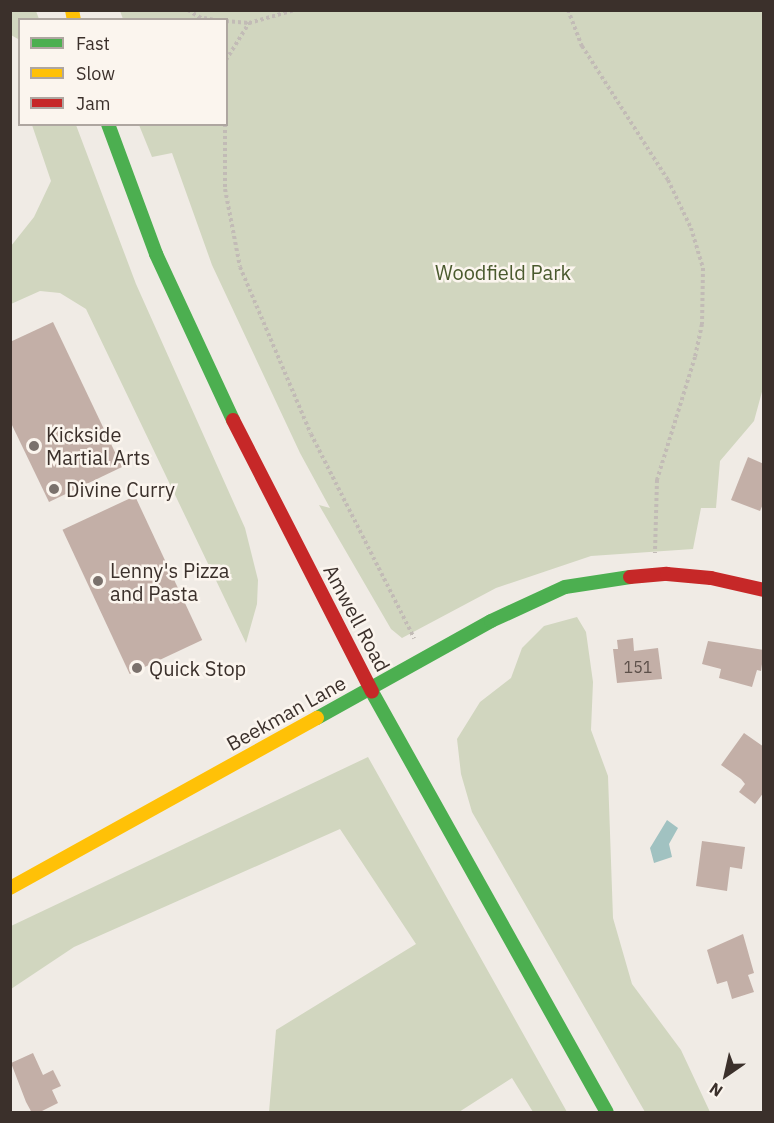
<!DOCTYPE html>
<html>
<head>
<meta charset="utf-8">
<style>
  body { margin:0 }
  #map { position:relative; width:774px; height:1123px; overflow:hidden; background:#f0ebe5; font-family:"IBM Plex Sans",sans-serif }
  div>[style] { position:absolute }
  .green>* { inset:0; background:#d1d6bf }
  .water>* { inset:0; background:#a1c2c1 }
  .building>* { inset:0; background:#c3afa7; transform-origin:0 0 }
  .path>* { height:4px; margin-top:-2px; transform-origin:0; background:repeating-linear-gradient(90deg,#c2bbb6 0 3px,transparent 0 6px) }
  .fast>* { height:14px; margin:-7px; padding:0 7px; transform-origin:7px; border-radius:7px; background:#4caf50 }
  .slow>* { height:14px; margin:-7px; padding:0 7px; transform-origin:7px; border-radius:7px; background:#ffc107 }
  .jam>* { height:14px; margin:-7px; padding:0 7px; transform-origin:7px; border-radius:7px; background:#c62828 }
  .dots>* { width:16px; height:16px; translate:-50% -50%; box-sizing:border-box; border:3px solid #fbf5ee; border-radius:50% }
  span { translate:-50% -50%; white-space:nowrap; text-align:center; line-height:1.15; -webkit-text-stroke:5px #fbf5ee; paint-order:stroke }
  .number-label { font-size:16px; color:#5d504a }
  .number-label span { -webkit-text-stroke-width:0 }
  .park-label { font-size:20px; color:#4a5a2e }
  .poi-label { font-size:20px; color:#3b302b }
  .left { translate:0 -50%; text-align:left }
  .street-label { font-size:20px; color:#3b302b }
  .frame { position:absolute; inset:0; border:12px solid #3b302b; pointer-events:none }
  .legend { position:absolute; left:18px; top:18px; width:210px; height:108px; box-sizing:border-box; background:#fbf5ee; border:2px solid #aea6a0; margin:0; padding:8px 10px; list-style:none; font-size:18px; color:#3b302b }
  .legend li { display:flex; align-items:center; gap:12px; height:30px }
  .legend b { width:30px; border:2px solid #aea6a0 }
  .north { position:absolute; left:696px; top:1045px; width:60px; height:60px; -webkit-text-stroke:4px #fbf5ee; paint-order:stroke; rotate:214deg; font-size:16px; font-weight:700; line-height:24px; text-align:center; color:#3b302b }
  .north::after { content:''; display:block; margin:auto; width:21px; height:27px; background:#3b302b; clip-path:polygon(50% 0,100% 100%,50% 72%,0 100%) }
</style>
</head>
<body>
<div id="map">
  <div class="green">
    <div style="clip-path:polygon(10px 11px,36px 11px,39px 19px,20px 20px,19px 51px,18px 39px,11px 35px)"></div>
    <div style="clip-path:polygon(120px 11px,763px 11px,763px 388px,754px 421px,720px 461px,716px 508px,701px 508px,693px 549px,591px 556px,496px 588px,402px 638px,391px 629px,319px 505px,330px 508px,300px 453px,212px 265px,172px 153px,152px 157px,139px 125px,226px 124px,226px 20px,123px 19px)"></div>
    <div style="clip-path:polygon(32px 125px,76px 125px,136px 284px,245px 528px,258px 580px,257px 604px,246px 643px,86px 309px,60px 293px,40px 291px,11px 304px,11px 246px,34px 217px,51px 181px)"></div>
    <div style="clip-path:polygon(577px 617px,586px 632px,593px 682px,591px 730px,608px 776px,613px 918px,632px 984px,681px 1050px,710px 1112px,645px 1112px,472px 812px,461px 774px,457px 739px,480px 702px,511px 678px,522px 648px,544px 626px)"></div>
    <div style="clip-path:polygon(368px 757px,567px 1112px,533px 1112px,512px 1078px,459px 1112px,269px 1112px,276px 1030px,416px 944px,340px 829px,74px 947px,11px 989px,11px 926px)"></div>
  </div>
  <div class="water">
    <div style="clip-path:polygon(667px 820px,678px 828px,669px 844px,672px 857px,654px 863px,650px 848px)"></div>
  </div>
  <div class="building">
    <div style="clip-path:polygon(53px 322px,122px 467px,49px 502px,10px 421px,10px 342px)"></div>
    <div style="clip-path:polygon(748px 457px,764px 464px,764px 502px,760px 511px,731px 500px)"></div>
    <div style="left:135px;top:496px;width:159px;height:80px;rotate:65deg"></div>
    <div style="clip-path:polygon(633px 638px,634px 651px,658px 648px,662px 679px,617px 683px,613px 649px,618px 649px,617px 640px)"></div>
    <div style="clip-path:polygon(708px 641px,764px 650px,761px 671px,757px 670px,752px 687px,719px 678px,721px 669px,702px 664px)"></div>
    <div style="clip-path:polygon(744px 733px,764px 747px,764px 792px,755px 804px,739px 792px,745px 784px,741px 779px,721px 765px)"></div>
    <div style="clip-path:polygon(702px 841px,745px 847px,742px 869px,730px 867px,727px 891px,696px 886px)"></div>
    <div style="clip-path:polygon(743px 934px,754px 973px,748px 975px,754px 992px,732px 999px,727px 981px,717px 984px,707px 950px)"></div>
    <div style="clip-path:polygon(33px 1053px,43px 1075px,53px 1070px,61px 1086px,52px 1090px,58px 1103px,38px 1113px,32px 1113px,26px 1102px,11px 1063px)"></div>
  </div>
  <div class="path">
    <div style="left:188px;top:10px;width:19px;rotate:32deg"></div>
    <div style="left:568px;top:10px;width:39px;rotate:69deg"></div>
    <div style="left:582px;top:46px;width:159px;rotate:57.3deg"></div>
    <div style="left:668px;top:180px;width:53px;rotate:64.4deg"></div>
    <div style="left:691px;top:228px;width:42px;rotate:73.3deg"></div>
    <div style="left:703px;top:268px;width:56px;rotate:91deg"></div>
    <div style="left:702px;top:324px;width:34px;rotate:102deg"></div>
    <div style="left:695px;top:357px;width:129px;rotate:107.2deg"></div>
    <div style="left:657px;top:480px;width:73px;rotate:91.6deg"></div>
    <div style="left:204px;top:18px;width:11px;rotate:10deg"></div>
    <div style="left:226px;top:21px;width:23px;rotate:5deg"></div>
    <div style="left:249px;top:23px;width:48px;rotate:-15.8deg"></div>
    <div style="left:226px;top:60px;width:44px;rotate:-58.1deg"></div>
    <div style="left:225px;top:124px;width:65px;rotate:90deg"></div>
    <div style="left:225px;top:189px;width:79px;rotate:79.1deg"></div>
    <div style="left:240px;top:267px;width:181px;rotate:67deg"></div>
    <div style="left:311px;top:434px;width:229px;rotate:63.2deg"></div>
  </div>
  <div class="fast">
    <div style="left:108px;top:124px;width:139px;rotate:69.7deg"></div>
    <div style="left:156px;top:254px;width:183px;rotate:65.1deg"></div>
    <div style="left:372px;top:692px;width:481px;rotate:60.8deg"></div>
    <div style="left:317px;top:718px;width:199px;rotate:-29.1deg"></div>
    <div style="left:491px;top:621px;width:81px;rotate:-24.7deg"></div>
    <div style="left:565px;top:587px;width:66px;rotate:-8.7deg"></div>
  </div>
  <div class="slow">
    <div style="left:72px;top:10px;width:10px;rotate:79deg"></div>
    <div style="left:10px;top:888px;width:351px;rotate:-29deg"></div>
  </div>
  <div class="jam">
    <div style="left:233px;top:420px;width:305px;rotate:62.9deg"></div>
    <div style="left:630px;top:577px;width:37px;rotate:-5deg"></div>
    <div style="left:667px;top:574px;width:44px;rotate:5.2deg"></div>
    <div style="left:711px;top:578px;width:54px;rotate:12.8deg"></div>
  </div>
  <div class="dots">
    <div style="left:34px;top:446px;background:#7a716c"></div>
    <div style="left:54px;top:489px;background:#7a716c"></div>
    <div style="left:98px;top:581px;background:#7a716c"></div>
    <div style="left:137px;top:668px;background:#7a716c"></div>
  </div>
  <div class="number-label">
    <span style="left:638px;top:667px">151</span>
  </div>
  <div class="park-label">
    <span style="left:503px;top:272px">Woodfield Park</span>
  </div>
  <div class="poi-label">
    <span class="left" style="left:46px;top:446px">Kickside<br>Martial Arts</span>
    <span class="left" style="left:66px;top:489px">Divine Curry</span>
    <span class="left" style="left:110px;top:582px">Lenny's Pizza<br>and Pasta</span>
    <span class="left" style="left:149px;top:668px">Quick Stop</span>
  </div>
  <div class="street-label">
    <span style="left:357px;top:618px;rotate:62deg">Amwell Road</span>
    <span style="left:286px;top:713px;rotate:-29deg">Beekman Lane</span>
  </div>
  <div class="frame"></div>
  <ul class="legend">
  <li><b style="height:8px;background:#4caf50"></b>Fast</li>
  <li><b style="height:8px;background:#ffc107"></b>Slow</li>
  <li><b style="height:8px;background:#c62828"></b>Jam</li>
  </ul>
  <div class="north">N</div>
</div>
</body>
</html>
